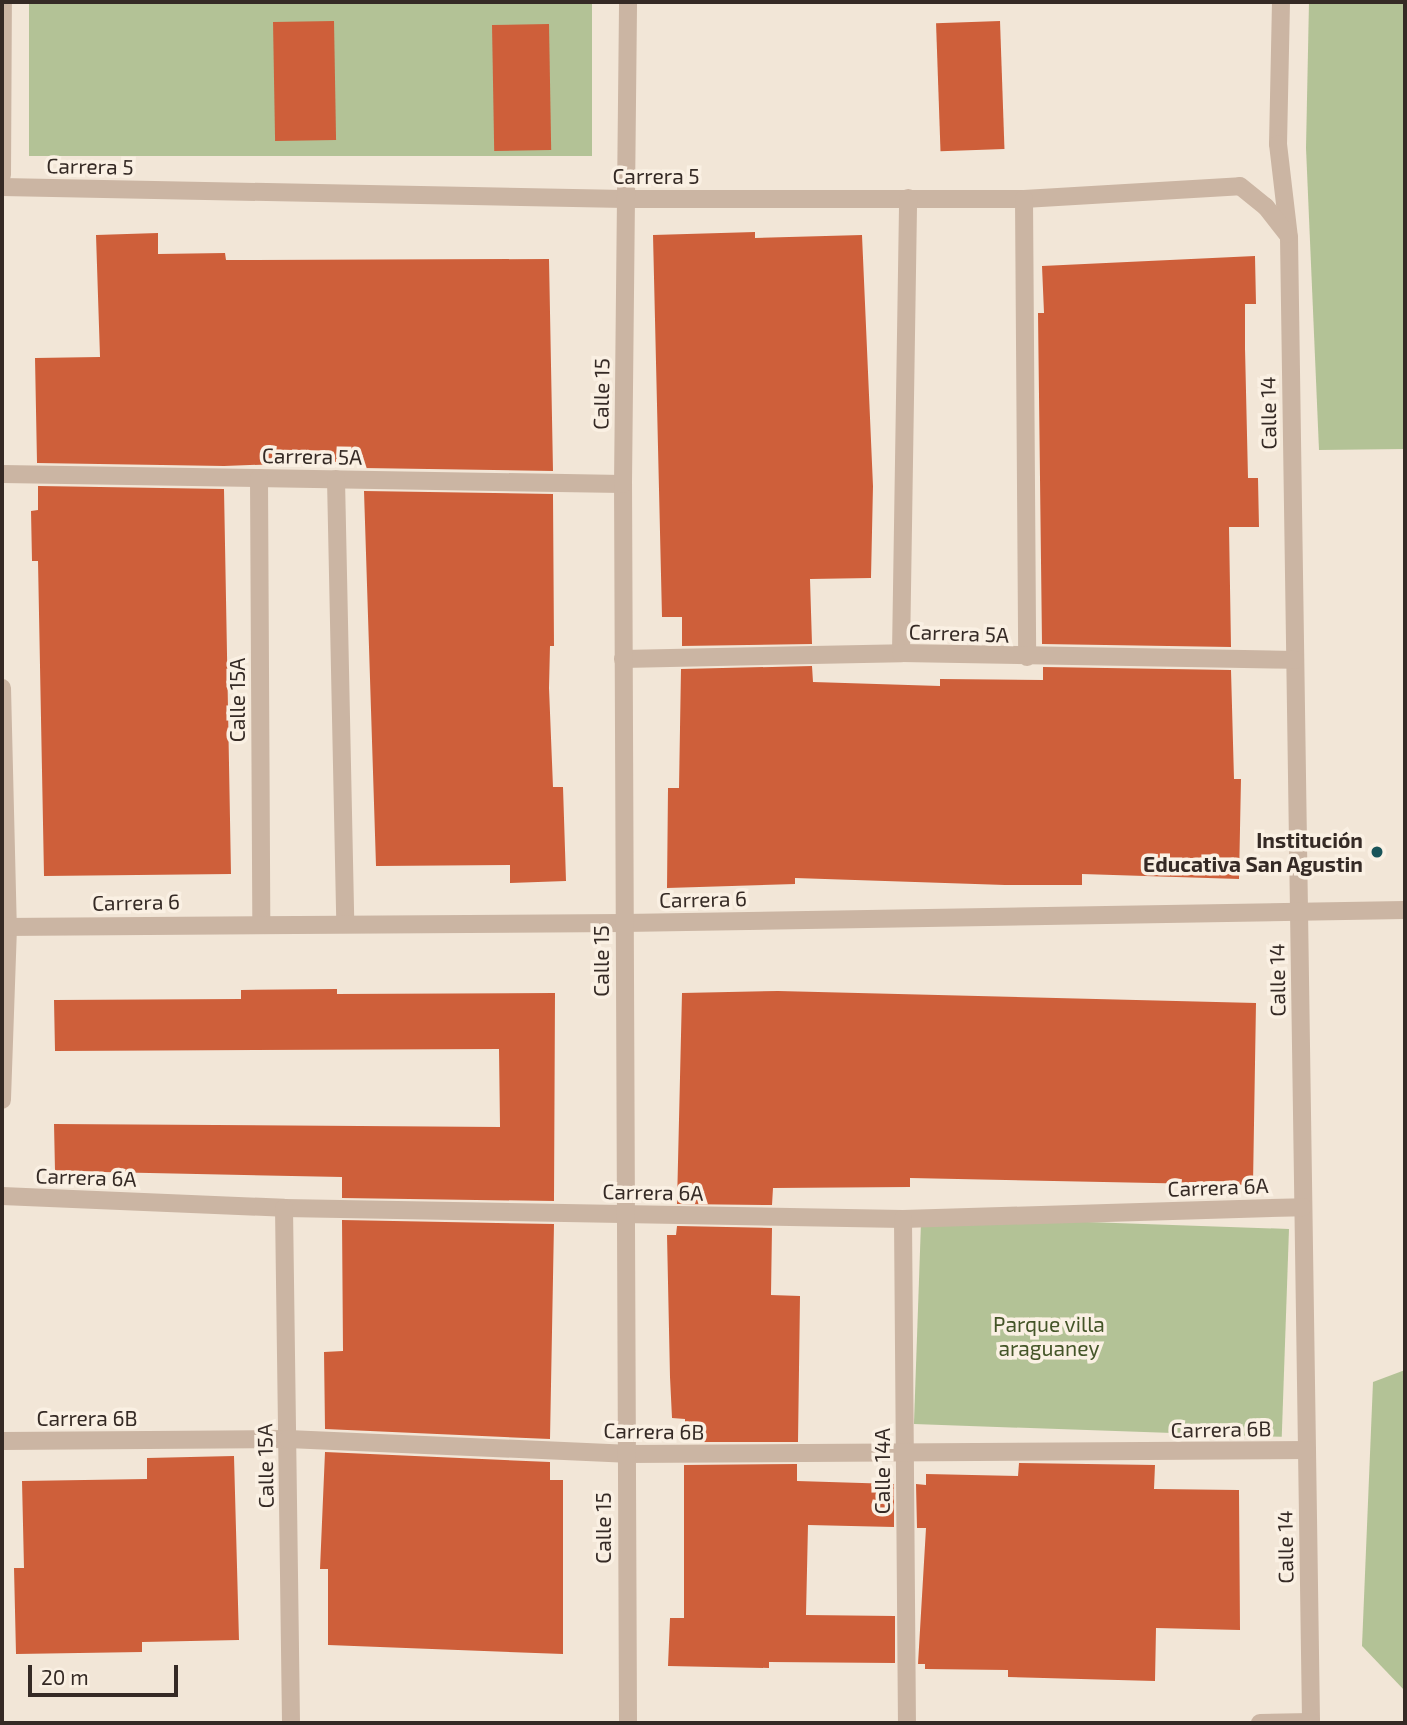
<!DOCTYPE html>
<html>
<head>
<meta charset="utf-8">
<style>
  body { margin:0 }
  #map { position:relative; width:1407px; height:1725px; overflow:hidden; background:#f2e6d7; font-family:"Exo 2",sans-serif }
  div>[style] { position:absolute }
  .green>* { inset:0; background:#b3c296; transform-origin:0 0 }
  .building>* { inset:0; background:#ce5f3a; transform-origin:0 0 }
  .minor>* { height:18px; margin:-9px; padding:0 9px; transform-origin:9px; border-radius:9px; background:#cbb5a3 }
  .dots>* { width:19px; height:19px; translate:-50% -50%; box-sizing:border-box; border:4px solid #faf0e3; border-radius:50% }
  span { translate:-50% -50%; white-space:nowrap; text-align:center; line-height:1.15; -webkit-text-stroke:7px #faf0e3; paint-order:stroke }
  .street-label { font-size:21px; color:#352a25 }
  .poi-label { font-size:21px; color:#352a25; font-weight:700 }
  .right { translate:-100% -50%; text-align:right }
  .park-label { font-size:21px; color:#445528 }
  .frame { position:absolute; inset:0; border:4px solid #352a25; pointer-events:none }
  .scale { position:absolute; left:28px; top:1665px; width:150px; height:32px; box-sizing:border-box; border:4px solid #352a25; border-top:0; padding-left:9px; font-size:21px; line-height:24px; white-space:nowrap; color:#352a25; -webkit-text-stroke:5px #faf0e3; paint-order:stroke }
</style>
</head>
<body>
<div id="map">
  <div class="green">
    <div style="left:29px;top:2px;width:563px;height:154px"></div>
    <div style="clip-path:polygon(1309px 2px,1405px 2px,1405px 449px,1319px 450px,1306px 148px)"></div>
    <div style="left:1289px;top:1229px;width:208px;height:368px;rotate:92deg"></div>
    <div style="clip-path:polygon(1405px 1370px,1405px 1691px,1362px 1646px,1373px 1382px)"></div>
  </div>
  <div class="building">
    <div style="left:334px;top:21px;width:119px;height:61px;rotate:89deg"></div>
    <div style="left:1000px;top:21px;width:128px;height:64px;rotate:88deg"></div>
    <div style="left:549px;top:24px;width:126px;height:57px;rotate:89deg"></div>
    <div style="clip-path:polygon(755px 232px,755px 238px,862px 235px,873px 486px,871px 578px,810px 579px,812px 644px,682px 646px,682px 617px,662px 617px,653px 235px)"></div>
    <div style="clip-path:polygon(158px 233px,158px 254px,225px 253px,226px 260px,549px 259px,553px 471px,363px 468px,363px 461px,224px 466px,37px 463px,35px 358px,100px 357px,96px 235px)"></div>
    <div style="clip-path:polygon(1255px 256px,1256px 304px,1245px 304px,1245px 348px,1248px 478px,1258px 478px,1259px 527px,1229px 527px,1231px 647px,1042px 644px,1038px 313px,1044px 313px,1042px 266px)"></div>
    <div style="clip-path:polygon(38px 486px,224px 489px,231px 874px,44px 876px,38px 561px,32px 561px,31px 511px,38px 510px)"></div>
    <div style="clip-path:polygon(364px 491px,553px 494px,554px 646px,550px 646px,549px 688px,553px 787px,563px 787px,566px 881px,510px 883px,510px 865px,376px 866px)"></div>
    <div style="clip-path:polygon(812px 666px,813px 682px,940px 686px,940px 679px,1043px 680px,1043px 667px,1231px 670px,1234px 779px,1241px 779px,1239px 879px,1082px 874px,1082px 885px,1005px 885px,795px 878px,795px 884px,667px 888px,668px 788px,679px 788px,681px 669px)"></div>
    <div style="clip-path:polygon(337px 989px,337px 994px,555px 993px,554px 1201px,342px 1198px,342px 1177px,55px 1171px,54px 1124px,500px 1127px,499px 1049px,55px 1051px,54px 1000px,241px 999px,241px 990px)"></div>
    <div style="clip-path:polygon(778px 991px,1256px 1003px,1253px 1185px,910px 1178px,910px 1187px,773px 1188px,772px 1205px,677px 1204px,682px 993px)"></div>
    <div style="clip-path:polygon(342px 1220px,554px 1224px,550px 1439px,325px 1429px,324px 1352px,343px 1351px)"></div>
    <div style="clip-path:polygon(677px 1226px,772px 1228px,771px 1295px,800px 1296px,798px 1442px,685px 1442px,685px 1419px,672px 1418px,670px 1377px,667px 1235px,676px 1235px)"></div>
    <div style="clip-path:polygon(325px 1452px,550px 1462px,550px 1480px,563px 1480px,563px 1654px,328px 1645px,328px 1569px,320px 1569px)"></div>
    <div style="clip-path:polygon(234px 1456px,239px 1640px,142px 1642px,142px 1652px,16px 1654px,14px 1568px,24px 1568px,22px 1481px,147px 1479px,147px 1458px)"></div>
    <div style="clip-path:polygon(1019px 1463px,1155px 1465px,1154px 1489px,1239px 1490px,1240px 1630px,1156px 1628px,1155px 1681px,1008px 1677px,1008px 1670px,925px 1669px,925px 1664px,918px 1664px,926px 1528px,917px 1528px,916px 1484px,926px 1485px,926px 1474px,1018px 1476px)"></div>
    <div style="clip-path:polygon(797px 1464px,797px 1481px,894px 1484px,894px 1527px,808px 1525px,806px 1615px,895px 1616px,895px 1663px,769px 1662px,769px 1668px,668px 1666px,670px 1618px,684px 1618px,684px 1465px)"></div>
  </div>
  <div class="minor">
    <div style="left:1281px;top:2px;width:142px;rotate:91.2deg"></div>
    <div style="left:1278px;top:144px;width:94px;rotate:83.3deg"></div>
    <div style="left:1289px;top:237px;width:1486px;rotate:89.15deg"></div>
    <div style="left:2px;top:175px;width:173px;rotate:-89.7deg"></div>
    <div style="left:2px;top:187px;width:623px;rotate:1.1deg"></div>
    <div style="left:625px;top:199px;width:399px"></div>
    <div style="left:1024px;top:199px;width:216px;rotate:-3.4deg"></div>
    <div style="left:1240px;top:186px;width:33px;rotate:39deg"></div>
    <div style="left:1266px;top:207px;width:34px;rotate:52deg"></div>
    <div style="left:1024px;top:199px;width:458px;rotate:89.6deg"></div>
    <div style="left:2px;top:474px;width:621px;rotate:0.92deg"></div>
    <div style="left:259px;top:478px;width:444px;rotate:89.7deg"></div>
    <div style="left:336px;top:479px;width:443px;rotate:88.8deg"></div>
    <div style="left:901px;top:653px;width:455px;rotate:-89.1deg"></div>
    <div style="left:623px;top:659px;width:278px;rotate:-1.2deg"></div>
    <div style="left:901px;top:653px;width:394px;rotate:1deg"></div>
    <div style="left:2px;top:688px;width:239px;rotate:88.6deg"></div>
    <div style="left:8px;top:927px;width:173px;rotate:92deg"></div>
    <div style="left:2px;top:927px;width:622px;rotate:-0.37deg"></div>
    <div style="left:624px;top:923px;width:781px;rotate:-0.95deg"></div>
    <div style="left:2px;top:1196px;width:282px;rotate:2.4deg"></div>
    <div style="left:284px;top:1208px;width:619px;rotate:1.02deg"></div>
    <div style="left:903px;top:1219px;width:400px;rotate:-1.7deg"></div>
    <div style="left:284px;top:1208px;width:515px;rotate:89.22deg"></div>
    <div style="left:903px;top:1219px;width:504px;rotate:89.55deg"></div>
    <div style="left:2px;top:1441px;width:286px;rotate:-0.4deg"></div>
    <div style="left:288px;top:1439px;width:338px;rotate:2.5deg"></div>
    <div style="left:626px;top:1454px;width:681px;rotate:-0.34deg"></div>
    <div style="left:628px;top:1723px;width:1239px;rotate:-90.23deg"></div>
    <div style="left:623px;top:484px;width:482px;rotate:-89.4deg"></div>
    <div style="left:1260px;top:1723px;width:51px;rotate:-1.1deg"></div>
  </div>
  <div class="dots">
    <div style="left:1377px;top:852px;background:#195459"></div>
  </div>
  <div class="street-label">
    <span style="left:90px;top:166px;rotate:1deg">Carrera 5</span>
    <span style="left:656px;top:176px">Carrera 5</span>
    <span style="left:601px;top:394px;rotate:-89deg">Calle 15</span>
    <span style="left:1268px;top:413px;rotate:-91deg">Calle 14</span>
    <span style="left:312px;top:456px;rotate:1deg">Carrera 5A</span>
    <span style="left:959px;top:633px;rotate:2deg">Carrera 5A</span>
    <span style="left:237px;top:700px;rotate:-90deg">Calle 15A</span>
    <span style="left:703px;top:899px;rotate:-1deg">Carrera 6</span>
    <span style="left:136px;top:902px;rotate:-1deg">Carrera 6</span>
    <span style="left:601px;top:961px;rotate:-90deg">Calle 15</span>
    <span style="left:1277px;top:980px;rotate:-91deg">Calle 14</span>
    <span style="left:86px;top:1177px;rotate:2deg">Carrera 6A</span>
    <span style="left:1218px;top:1187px;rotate:-2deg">Carrera 6A</span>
    <span style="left:653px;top:1192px;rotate:1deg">Carrera 6A</span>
    <span style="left:87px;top:1418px">Carrera 6B</span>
    <span style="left:1221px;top:1429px;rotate:-1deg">Carrera 6B</span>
    <span style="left:654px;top:1431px;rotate:1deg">Carrera 6B</span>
    <span style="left:265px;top:1466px;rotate:-91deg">Calle 15A</span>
    <span style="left:882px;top:1471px;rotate:-90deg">Calle 14A</span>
    <span style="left:603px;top:1528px;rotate:-90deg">Calle 15</span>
    <span style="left:1285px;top:1547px;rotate:-91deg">Calle 14</span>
  </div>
  <div class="poi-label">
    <span class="right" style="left:1363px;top:852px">Institución<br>Educativa San Agustin</span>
  </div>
  <div class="park-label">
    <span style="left:1049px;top:1336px">Parque villa<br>araguaney</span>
  </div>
  <div class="frame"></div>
  <div class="scale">20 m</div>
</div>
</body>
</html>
